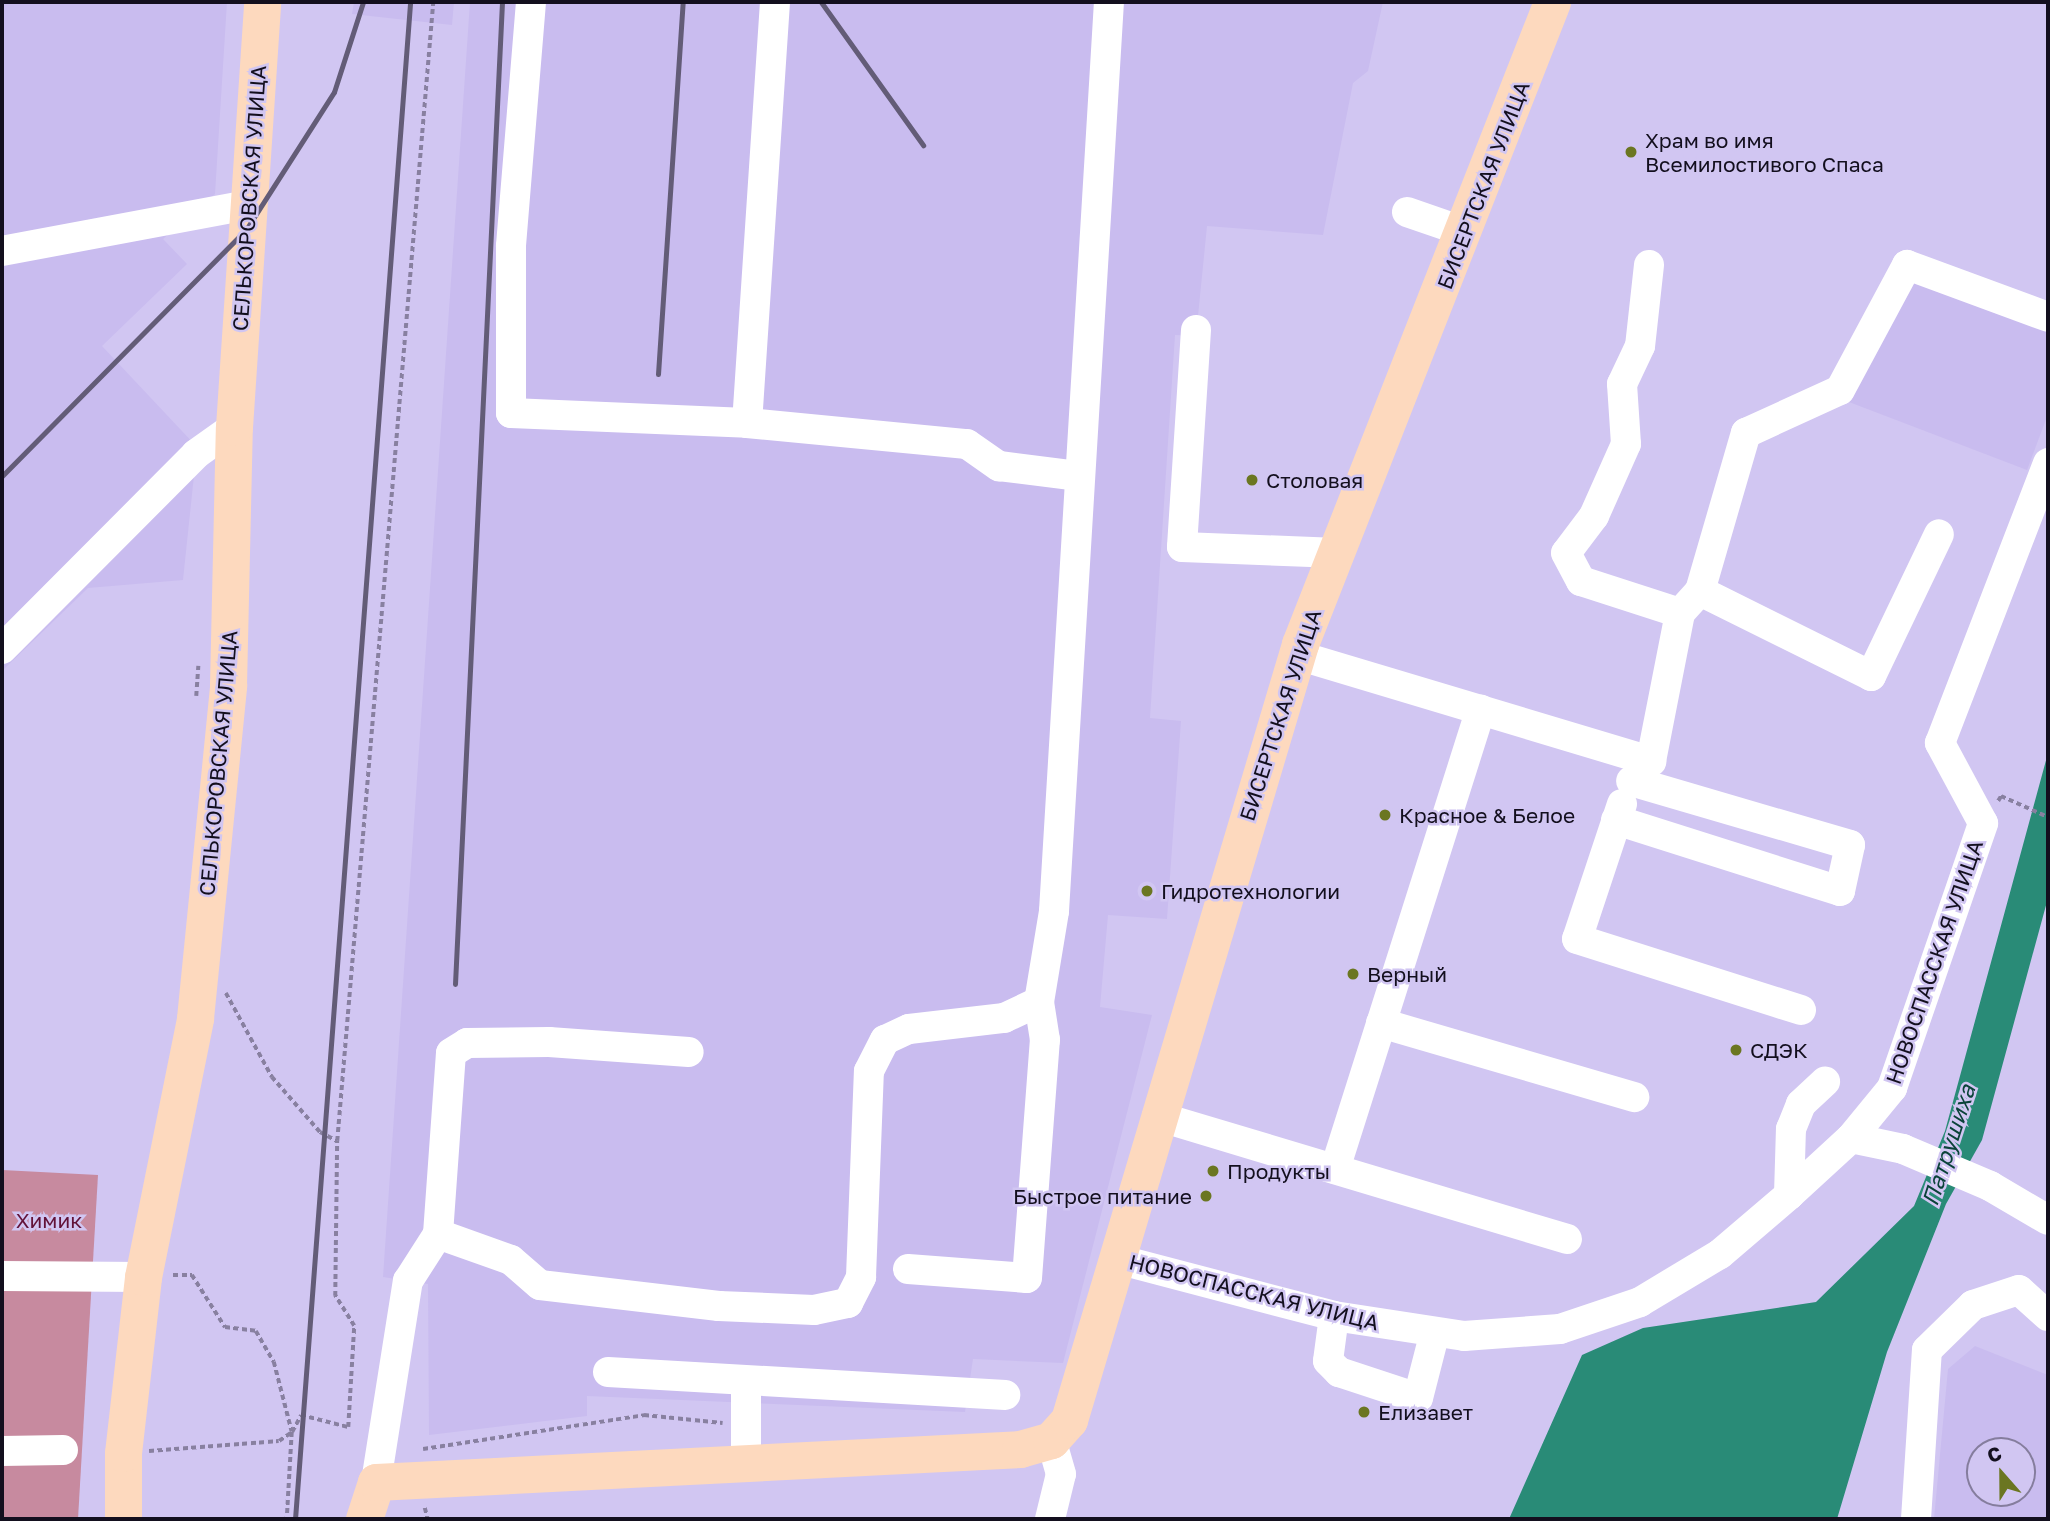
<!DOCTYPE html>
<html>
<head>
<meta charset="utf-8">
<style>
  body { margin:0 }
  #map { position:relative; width:2050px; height:1521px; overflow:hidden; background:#d1c6f2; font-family:"Golos Text",sans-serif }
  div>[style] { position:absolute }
  .built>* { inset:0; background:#c9bcef }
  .green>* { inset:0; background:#c78a9f }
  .water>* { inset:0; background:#298b77 }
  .path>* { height:3.5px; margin-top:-1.75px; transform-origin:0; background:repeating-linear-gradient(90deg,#8880a0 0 5px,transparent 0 8.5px) }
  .minor>* { height:30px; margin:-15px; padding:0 15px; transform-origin:15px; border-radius:15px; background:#fff }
  .major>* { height:37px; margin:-18.5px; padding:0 18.5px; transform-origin:18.5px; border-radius:18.5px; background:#fdd9be }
  .rail>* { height:5px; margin:-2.5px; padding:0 2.5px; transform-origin:2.5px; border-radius:2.5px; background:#635c77 }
  .dots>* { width:19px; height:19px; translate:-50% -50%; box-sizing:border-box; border:4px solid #d1c6f2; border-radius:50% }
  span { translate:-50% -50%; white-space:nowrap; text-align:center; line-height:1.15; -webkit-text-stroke:5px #d1c6f2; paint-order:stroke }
  .poi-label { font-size:21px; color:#130f1e }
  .left { translate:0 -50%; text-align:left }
  .right { translate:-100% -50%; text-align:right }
  .street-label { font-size:21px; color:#130f1e }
  .park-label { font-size:21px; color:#621238 }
  .water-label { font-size:23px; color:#0b4339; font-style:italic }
  .frame { position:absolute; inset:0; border:4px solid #130f1e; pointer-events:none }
  .north { position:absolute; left:1966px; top:1437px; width:70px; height:70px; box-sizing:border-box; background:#d1c6f2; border:2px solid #857d9d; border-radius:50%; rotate:339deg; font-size:19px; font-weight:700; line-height:28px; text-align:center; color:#130f1e }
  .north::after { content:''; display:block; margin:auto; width:24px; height:32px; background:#6b7621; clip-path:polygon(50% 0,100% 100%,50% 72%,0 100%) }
</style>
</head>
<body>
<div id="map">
  <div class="built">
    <div style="clip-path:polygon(2px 2px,227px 2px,215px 194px,163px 239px,187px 264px,102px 346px,197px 447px,183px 580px,88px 588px,2px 671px)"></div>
    <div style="clip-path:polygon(354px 2px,454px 2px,452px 25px,352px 14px)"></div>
    <div style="clip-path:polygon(470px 2px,1383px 2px,1368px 71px,1353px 83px,1323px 235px,1207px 226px,1196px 336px,1175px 335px,1150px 718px,1181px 721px,1167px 919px,1108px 915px,1100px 1007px,1152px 1015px,1063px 1363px,973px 1359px,965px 1412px,587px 1396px,587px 1416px,429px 1435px,428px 1284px,383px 1277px)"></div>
    <div style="clip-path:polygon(1911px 279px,2048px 329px,2048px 414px,2027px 470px,1849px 402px)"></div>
    <div style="clip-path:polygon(evenodd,1975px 1346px,2048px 1375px,2048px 1519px,1934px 1519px,1948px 1369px,1975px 1346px,1980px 1451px,2022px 1451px,2022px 1493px,1980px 1493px,1980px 1451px)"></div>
  </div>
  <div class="green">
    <div style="clip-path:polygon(2px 1170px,98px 1175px,78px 1519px,2px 1519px)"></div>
  </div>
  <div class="water">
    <div style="clip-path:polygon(2048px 753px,2048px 898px,1982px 1140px,1946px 1204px,1887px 1352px,1837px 1519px,1509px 1519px,1582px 1355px,1643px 1328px,1816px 1302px,1914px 1206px,1945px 1131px)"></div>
  </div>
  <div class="path">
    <div style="left:196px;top:696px;width:30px;rotate:-86deg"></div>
    <div style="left:1998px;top:801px;width:6px;rotate:-59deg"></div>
    <div style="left:2001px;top:796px;width:51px;rotate:24.1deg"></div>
    <div style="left:226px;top:993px;width:96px;rotate:61.3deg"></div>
    <div style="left:272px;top:1077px;width:73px;rotate:48.9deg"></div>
    <div style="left:320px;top:1132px;width:19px;rotate:28deg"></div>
    <div style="left:337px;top:1141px;width:1143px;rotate:-85.18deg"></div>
    <div style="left:173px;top:1275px;width:19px"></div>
    <div style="left:192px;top:1275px;width:62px;rotate:57.6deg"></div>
    <div style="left:225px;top:1327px;width:31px;rotate:7deg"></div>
    <div style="left:256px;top:1331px;width:36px;rotate:60deg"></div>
    <div style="left:274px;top:1362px;width:72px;rotate:75.6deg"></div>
    <div style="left:292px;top:1432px;width:19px;rotate:-62deg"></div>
    <div style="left:301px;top:1415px;width:49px;rotate:14.3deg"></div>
    <div style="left:348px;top:1427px;width:101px;rotate:-86.6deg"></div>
    <div style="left:354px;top:1326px;width:36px;rotate:-122deg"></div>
    <div style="left:335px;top:1296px;width:155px;rotate:-89.3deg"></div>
    <div style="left:423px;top:1449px;width:224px;rotate:-8.7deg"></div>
    <div style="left:644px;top:1415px;width:79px;rotate:5.8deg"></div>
    <div style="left:149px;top:1451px;width:130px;rotate:-4.4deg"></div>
    <div style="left:279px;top:1441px;width:16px;rotate:-35deg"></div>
    <div style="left:292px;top:1432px;width:87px;rotate:93.3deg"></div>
    <div style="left:425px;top:1508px;width:11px;rotate:75deg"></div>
  </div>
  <div class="minor">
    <div style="left:531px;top:2px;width:245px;rotate:94.7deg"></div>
    <div style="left:511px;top:246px;width:167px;rotate:90deg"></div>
    <div style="left:511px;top:413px;width:236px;rotate:2.4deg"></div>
    <div style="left:775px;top:2px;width:422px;rotate:93.8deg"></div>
    <div style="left:747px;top:423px;width:221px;rotate:5.5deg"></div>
    <div style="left:967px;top:444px;width:39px;rotate:35deg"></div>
    <div style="left:999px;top:466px;width:81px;rotate:7.1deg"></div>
    <div style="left:1407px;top:212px;width:61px;rotate:19deg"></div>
    <div style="left:2px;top:251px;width:250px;rotate:-10.6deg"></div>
    <div style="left:1649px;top:265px;width:81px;rotate:96.3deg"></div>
    <div style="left:1640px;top:346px;width:42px;rotate:115.3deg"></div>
    <div style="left:1622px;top:384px;width:60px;rotate:86.2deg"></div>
    <div style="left:1626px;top:444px;width:79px;rotate:114deg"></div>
    <div style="left:1594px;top:516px;width:46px;rotate:127.1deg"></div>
    <div style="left:1566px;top:553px;width:32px;rotate:62deg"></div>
    <div style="left:1581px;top:581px;width:104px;rotate:17.9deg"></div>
    <div style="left:1196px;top:330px;width:217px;rotate:93.7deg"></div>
    <div style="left:1182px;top:547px;width:156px;rotate:2.2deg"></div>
    <div style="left:1700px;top:591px;width:191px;rotate:26.4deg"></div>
    <div style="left:1871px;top:676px;width:157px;rotate:-64.4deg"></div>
    <div style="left:2px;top:649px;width:275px;rotate:-45.1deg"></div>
    <div style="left:196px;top:454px;width:47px;rotate:-35.4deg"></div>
    <div style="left:1297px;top:655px;width:370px;rotate:16.7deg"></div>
    <div style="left:1651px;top:761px;width:151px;rotate:-78.9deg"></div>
    <div style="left:1680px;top:613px;width:30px;rotate:-48deg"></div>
    <div style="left:1700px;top:591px;width:165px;rotate:-73.8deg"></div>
    <div style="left:1746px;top:433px;width:103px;rotate:-24.6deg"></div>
    <div style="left:1840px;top:390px;width:142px;rotate:-61.8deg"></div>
    <div style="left:1907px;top:265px;width:150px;rotate:20.2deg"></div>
    <div style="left:1622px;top:804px;width:142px;rotate:108.4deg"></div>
    <div style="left:1577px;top:939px;width:235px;rotate:17.6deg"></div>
    <div style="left:1616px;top:820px;width:235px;rotate:17.6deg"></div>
    <div style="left:1840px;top:891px;width:47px;rotate:-77.7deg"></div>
    <div style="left:1850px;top:845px;width:228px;rotate:-163.7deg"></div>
    <div style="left:1381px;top:1023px;width:264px;rotate:16.3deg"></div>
    <div style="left:1157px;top:1116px;width:428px;rotate:16.7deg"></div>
    <div style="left:1851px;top:1138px;width:53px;rotate:11.9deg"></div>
    <div style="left:1903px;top:1149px;width:95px;rotate:23deg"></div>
    <div style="left:1990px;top:1186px;width:67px;rotate:30.4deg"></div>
    <div style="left:1335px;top:1169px;width:482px;rotate:-72.4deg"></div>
    <div style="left:1789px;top:1195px;width:66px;rotate:-88.3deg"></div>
    <div style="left:1791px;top:1129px;width:27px;rotate:-68deg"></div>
    <div style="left:1801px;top:1104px;width:33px;rotate:-43deg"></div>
    <div style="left:438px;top:1234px;width:77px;rotate:19.6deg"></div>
    <div style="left:511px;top:1260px;width:38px;rotate:41deg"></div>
    <div style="left:540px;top:1285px;width:180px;rotate:6.7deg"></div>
    <div style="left:719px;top:1306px;width:95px;rotate:2.4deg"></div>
    <div style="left:814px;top:1310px;width:35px;rotate:-12deg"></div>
    <div style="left:848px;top:1303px;width:29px;rotate:-63deg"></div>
    <div style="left:861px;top:1277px;width:206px;rotate:-87.8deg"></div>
    <div style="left:869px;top:1071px;width:35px;rotate:-63deg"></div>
    <div style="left:885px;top:1040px;width:26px;rotate:-25deg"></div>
    <div style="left:909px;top:1029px;width:96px;rotate:-6.6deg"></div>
    <div style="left:1004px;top:1018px;width:38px;rotate:-25deg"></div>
    <div style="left:1039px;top:1002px;width:92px;rotate:-80.6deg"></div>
    <div style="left:1054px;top:911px;width:911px;rotate:-86.54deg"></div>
    <div style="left:1117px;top:1259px;width:224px;rotate:14.7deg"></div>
    <div style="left:1334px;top:1316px;width:132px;rotate:8.7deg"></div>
    <div style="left:1464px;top:1336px;width:96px;rotate:-4.2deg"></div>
    <div style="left:1560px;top:1329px;width:84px;rotate:-18.6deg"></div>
    <div style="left:1640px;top:1302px;width:93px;rotate:-31deg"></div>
    <div style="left:1720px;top:1254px;width:91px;rotate:-40.5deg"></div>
    <div style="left:1789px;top:1195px;width:84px;rotate:-42.6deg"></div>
    <div style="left:1851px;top:1138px;width:65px;rotate:-50.6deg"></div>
    <div style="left:1892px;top:1088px;width:280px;rotate:-71deg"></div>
    <div style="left:1983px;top:823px;width:91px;rotate:-118.3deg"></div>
    <div style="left:1940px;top:743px;width:300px;rotate:-68.9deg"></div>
    <div style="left:908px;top:1269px;width:119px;rotate:4.3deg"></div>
    <div style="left:1027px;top:1278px;width:239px;rotate:-85.7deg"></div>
    <div style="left:1045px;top:1040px;width:38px;rotate:-99deg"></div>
    <div style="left:2px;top:1276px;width:141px;rotate:0.4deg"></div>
    <div style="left:1334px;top:1316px;width:45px;rotate:97.6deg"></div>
    <div style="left:1328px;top:1361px;width:16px;rotate:45deg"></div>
    <div style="left:1339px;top:1372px;width:83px;rotate:18.2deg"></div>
    <div style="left:1418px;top:1398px;width:68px;rotate:-75.6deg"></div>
    <div style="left:608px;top:1372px;width:398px;rotate:3.3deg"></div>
    <div style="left:746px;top:1384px;width:77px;rotate:90deg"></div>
    <div style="left:2px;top:1451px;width:61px;rotate:-0.9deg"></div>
    <div style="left:376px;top:1482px;width:204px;rotate:-81deg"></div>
    <div style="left:408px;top:1281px;width:56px;rotate:-57.4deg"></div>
    <div style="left:438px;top:1234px;width:181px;rotate:-85.9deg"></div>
    <div style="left:451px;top:1053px;width:19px;rotate:-32deg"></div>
    <div style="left:467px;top:1043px;width:82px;rotate:-0.7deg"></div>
    <div style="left:549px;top:1042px;width:140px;rotate:4.1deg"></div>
    <div style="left:1050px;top:1519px;width:46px;rotate:-76.3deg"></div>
    <div style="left:1061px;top:1474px;width:35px;rotate:-106deg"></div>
    <div style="left:1916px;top:1519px;width:169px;rotate:-86.3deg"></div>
    <div style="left:1927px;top:1350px;width:64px;rotate:-44.4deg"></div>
    <div style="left:1973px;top:1305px;width:48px;rotate:-18.1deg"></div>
    <div style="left:2019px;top:1290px;width:39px;rotate:42deg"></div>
  </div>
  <div class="major">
    <div style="left:123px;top:1519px;width:66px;rotate:-90deg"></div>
    <div style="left:123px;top:1453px;width:177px;rotate:-83.5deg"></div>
    <div style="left:143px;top:1277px;width:264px;rotate:-78.6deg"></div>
    <div style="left:195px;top:1018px;width:335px;rotate:-84.3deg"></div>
    <div style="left:228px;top:685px;width:258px;rotate:-88.7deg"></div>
    <div style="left:234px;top:427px;width:426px;rotate:-86.2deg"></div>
    <div style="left:364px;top:1519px;width:39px;rotate:-72deg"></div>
    <div style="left:376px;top:1482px;width:645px;rotate:-2.93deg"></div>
    <div style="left:1020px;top:1449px;width:32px;rotate:-16deg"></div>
    <div style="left:1051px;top:1440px;width:27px;rotate:-48deg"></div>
    <div style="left:1069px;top:1420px;width:810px;rotate:-73.42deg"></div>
    <div style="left:1300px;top:644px;width:690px;rotate:-68.57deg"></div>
  </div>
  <div class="rail">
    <div style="left:821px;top:2px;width:176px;rotate:54.5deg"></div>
    <div style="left:658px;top:374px;width:373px;rotate:-86.2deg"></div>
    <div style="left:2px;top:476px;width:349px;rotate:-45.3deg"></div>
    <div style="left:247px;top:228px;width:161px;rotate:-57.4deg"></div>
    <div style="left:334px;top:92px;width:95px;rotate:-72.1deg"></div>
    <div style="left:455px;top:984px;width:983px;rotate:-87.26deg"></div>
    <div style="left:295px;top:1519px;width:1521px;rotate:-85.66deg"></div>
  </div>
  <div class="dots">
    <div style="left:1631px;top:152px;background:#6b7621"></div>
    <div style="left:1252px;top:480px;background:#6b7621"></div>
    <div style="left:1385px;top:815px;background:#6b7621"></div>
    <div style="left:1147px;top:891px;background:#6b7621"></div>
    <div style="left:1353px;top:974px;background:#6b7621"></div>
    <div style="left:1736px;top:1050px;background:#6b7621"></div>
    <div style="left:1213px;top:1171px;background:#6b7621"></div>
    <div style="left:1206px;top:1196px;background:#6b7621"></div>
    <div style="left:1364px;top:1412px;background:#6b7621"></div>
  </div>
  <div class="poi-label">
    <span class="left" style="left:1645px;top:152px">Храм во имя<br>Всемилостивого Спаса</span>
    <span class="left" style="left:1266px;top:480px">Столовая</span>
    <span class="left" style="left:1399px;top:815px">Красное &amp; Белое</span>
    <span class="left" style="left:1161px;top:891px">Гидротехнологии</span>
    <span class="left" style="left:1367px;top:974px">Верный</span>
    <span class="left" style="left:1750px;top:1050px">СДЭК</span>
    <span class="left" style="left:1227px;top:1171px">Продукты</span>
    <span class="right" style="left:1192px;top:1196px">Быстрое питание</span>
    <span class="left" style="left:1378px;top:1412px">Елизавет</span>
  </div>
  <div class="street-label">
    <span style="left:1483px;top:185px;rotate:-69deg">БИСЕРТСКАЯ УЛИЦА</span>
    <span style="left:249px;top:198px;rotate:-86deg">СЕЛЬКОРОВСКАЯ УЛИЦА</span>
    <span style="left:1280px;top:715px;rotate:-72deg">БИСЕРТСКАЯ УЛИЦА</span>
    <span style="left:218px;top:763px;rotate:-85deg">СЕЛЬКОРОВСКАЯ УЛИЦА</span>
    <span style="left:1934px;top:962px;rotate:-71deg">НОВОСПАССКАЯ УЛИЦА</span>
    <span style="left:1254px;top:1292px;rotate:14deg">НОВОСПАССКАЯ УЛИЦА</span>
  </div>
  <div class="park-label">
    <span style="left:49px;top:1220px">Химик</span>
  </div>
  <div class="water-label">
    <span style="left:1948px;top:1145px;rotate:-72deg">Патрушиха</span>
  </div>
  <div class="frame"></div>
  <div class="north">С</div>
</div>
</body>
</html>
